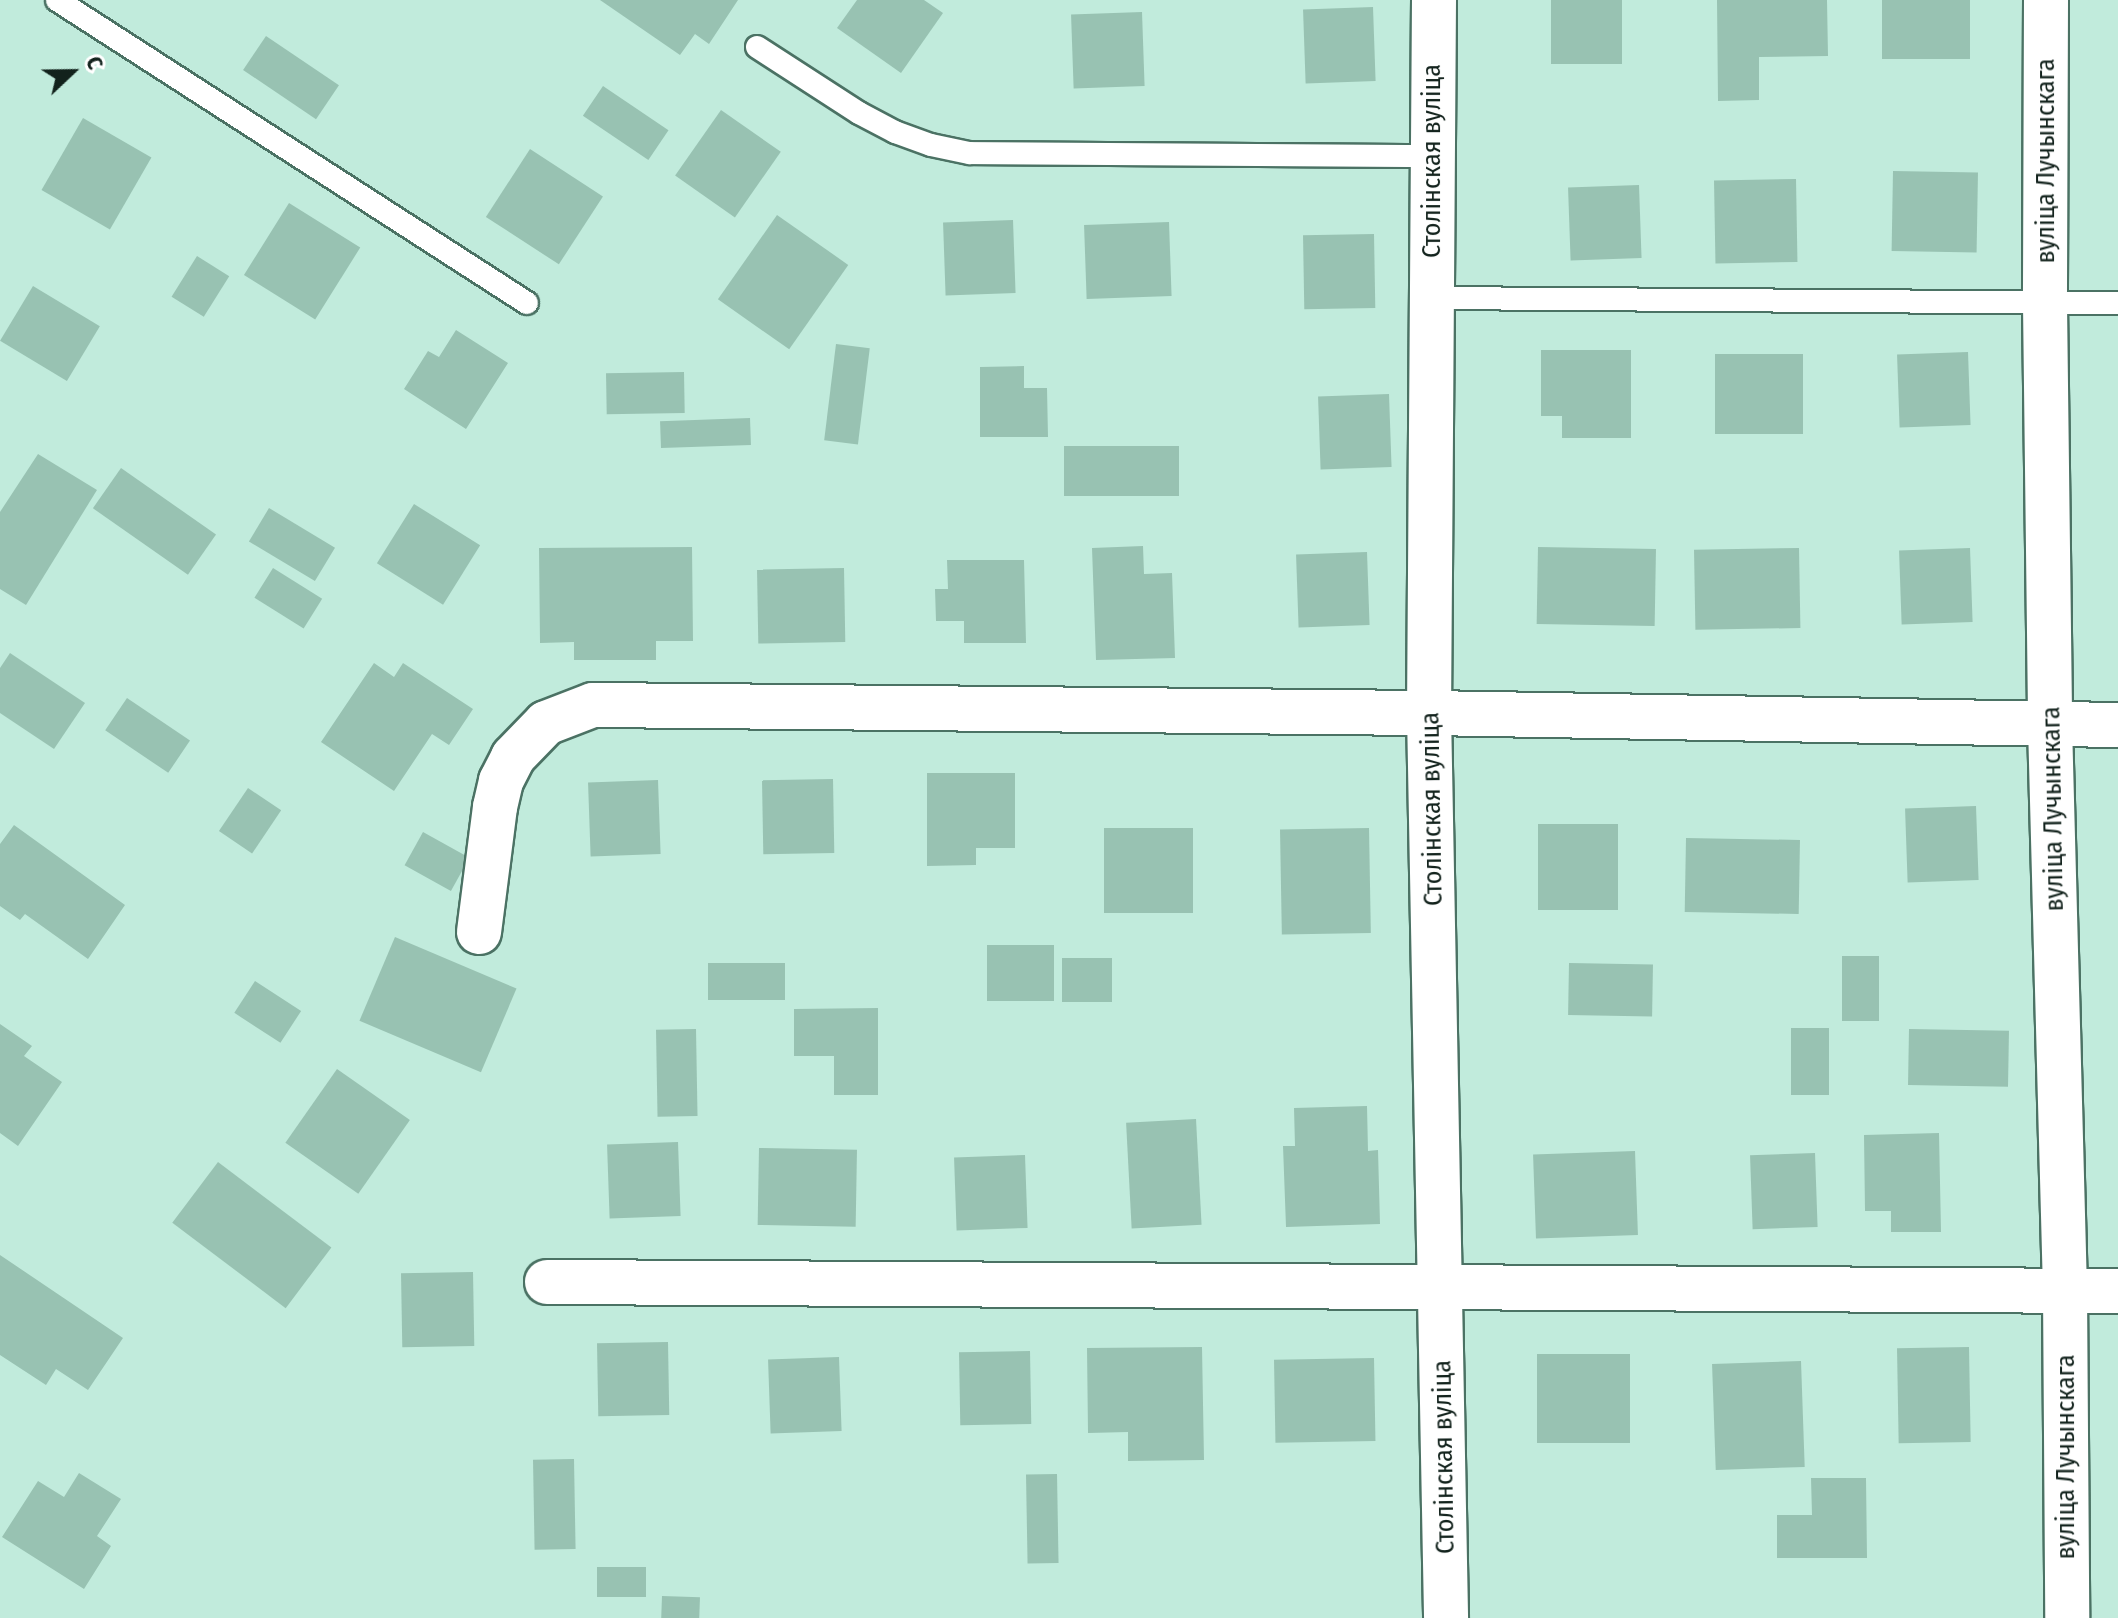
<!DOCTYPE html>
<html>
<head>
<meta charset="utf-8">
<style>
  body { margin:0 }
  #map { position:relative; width:2118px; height:1618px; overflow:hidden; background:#c1ebdc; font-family:"Fira Sans Condensed",sans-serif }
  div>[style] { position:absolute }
  .building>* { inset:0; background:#98c2b2; transform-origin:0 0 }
  .roads { filter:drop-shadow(2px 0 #4b7264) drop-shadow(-2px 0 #4b7264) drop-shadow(0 2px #4b7264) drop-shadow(0 -2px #4b7264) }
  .service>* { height:22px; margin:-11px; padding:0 11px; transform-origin:11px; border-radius:11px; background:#fff }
  .minor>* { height:44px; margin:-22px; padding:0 22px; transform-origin:22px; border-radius:22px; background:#fff }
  span { translate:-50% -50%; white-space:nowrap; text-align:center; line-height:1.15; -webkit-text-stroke:6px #fff; paint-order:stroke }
  .street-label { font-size:26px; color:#12221c }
  .north { position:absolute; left:32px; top:32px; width:80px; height:80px; -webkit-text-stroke:6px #fff; paint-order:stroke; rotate:68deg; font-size:22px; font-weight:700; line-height:32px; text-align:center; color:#12221c }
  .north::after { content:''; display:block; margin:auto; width:28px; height:36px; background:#12221c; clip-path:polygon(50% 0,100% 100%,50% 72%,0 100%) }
</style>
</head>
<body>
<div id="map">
  <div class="building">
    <div style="clip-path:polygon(600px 0,738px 0,709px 44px,695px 34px,680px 55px)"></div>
    <div style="clip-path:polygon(857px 0,924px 0,943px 13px,901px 73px,837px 28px)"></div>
    <div style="left:1551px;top:0;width:71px;height:64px"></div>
    <div style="clip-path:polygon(1717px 0,1827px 0,1828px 56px,1759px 57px,1759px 100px,1718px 101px)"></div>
    <div style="left:1882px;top:0;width:88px;height:59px"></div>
    <div style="left:1373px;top:7px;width:74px;height:70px;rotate:88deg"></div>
    <div style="left:1142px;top:12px;width:74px;height:71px;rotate:88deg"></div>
    <div style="left:266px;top:36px;width:88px;height:41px;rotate:34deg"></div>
    <div style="left:603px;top:86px;width:79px;height:36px;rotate:34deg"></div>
    <div style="left:721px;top:110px;width:73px;height:80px;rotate:35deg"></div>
    <div style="left:83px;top:118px;width:79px;height:83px;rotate:30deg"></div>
    <div style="left:530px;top:149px;width:87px;height:81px;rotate:33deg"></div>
    <div style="left:1893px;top:171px;width:85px;height:80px;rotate:1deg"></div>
    <div style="left:1796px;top:179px;width:83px;height:82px;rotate:89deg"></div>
    <div style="left:1639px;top:185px;width:73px;height:71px;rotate:88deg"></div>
    <div style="left:289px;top:203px;width:84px;height:85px;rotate:32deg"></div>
    <div style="left:777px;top:215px;width:87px;height:103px;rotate:35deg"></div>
    <div style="left:1013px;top:220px;width:73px;height:70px;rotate:88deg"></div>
    <div style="left:1169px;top:222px;width:74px;height:85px;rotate:88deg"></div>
    <div style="left:1374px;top:234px;width:74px;height:71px;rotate:89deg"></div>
    <div style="left:197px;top:256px;width:38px;height:48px;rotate:32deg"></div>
    <div style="left:33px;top:286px;width:78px;height:64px;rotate:31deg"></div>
    <div style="clip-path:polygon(456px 330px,508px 363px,466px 429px,404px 389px,428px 351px,439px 357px)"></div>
    <div style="left:836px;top:344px;width:34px;height:97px;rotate:7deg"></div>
    <div style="clip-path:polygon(1541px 350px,1631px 350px,1631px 438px,1562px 438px,1562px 416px,1541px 416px)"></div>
    <div style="left:1968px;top:352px;width:73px;height:71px;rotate:88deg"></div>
    <div style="left:1715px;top:354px;width:88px;height:80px"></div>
    <div style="clip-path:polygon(1024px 366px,1024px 388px,1047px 388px,1048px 437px,980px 437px,980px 367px)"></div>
    <div style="left:684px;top:372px;width:41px;height:78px;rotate:89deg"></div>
    <div style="left:1389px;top:394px;width:73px;height:71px;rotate:88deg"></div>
    <div style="left:750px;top:418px;width:27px;height:90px;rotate:88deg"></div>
    <div style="left:1064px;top:446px;width:115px;height:50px"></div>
    <div style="clip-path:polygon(38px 454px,97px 490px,26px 605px,0 589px,0 512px)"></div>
    <div style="left:121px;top:468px;width:116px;height:49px;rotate:35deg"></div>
    <div style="left:414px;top:504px;width:78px;height:70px;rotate:32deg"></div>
    <div style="left:269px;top:508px;width:77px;height:39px;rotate:31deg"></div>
    <div style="clip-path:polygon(1143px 546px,1144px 574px,1172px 573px,1175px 658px,1096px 660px,1092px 548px)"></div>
    <div style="clip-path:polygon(692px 547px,693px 641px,656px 641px,656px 660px,574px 660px,574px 642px,540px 643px,539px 548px)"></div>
    <div style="left:1538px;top:547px;width:118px;height:77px;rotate:1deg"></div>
    <div style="left:1799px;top:548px;width:80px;height:105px;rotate:89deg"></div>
    <div style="left:1970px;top:548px;width:74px;height:71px;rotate:88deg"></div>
    <div style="left:1367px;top:552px;width:73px;height:71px;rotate:88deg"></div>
    <div style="clip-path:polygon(947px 560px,1024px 560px,1026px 643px,964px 643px,964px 621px,936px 621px,935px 589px,948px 589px)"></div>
    <div style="left:273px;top:568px;width:58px;height:35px;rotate:32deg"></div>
    <div style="left:844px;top:568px;width:74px;height:87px;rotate:89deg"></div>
    <div style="clip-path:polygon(10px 653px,85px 703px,54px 749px,0 713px,0 668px)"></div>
    <div style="clip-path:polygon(374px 663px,394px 677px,403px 663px,473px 709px,449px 745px,432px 734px,394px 791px,321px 742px)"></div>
    <div style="left:127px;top:698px;width:76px;height:39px;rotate:34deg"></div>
    <div style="clip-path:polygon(927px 773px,1015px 773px,1015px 848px,976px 848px,976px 865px,927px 866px)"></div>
    <div style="left:833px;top:779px;width:74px;height:71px;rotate:89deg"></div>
    <div style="left:658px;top:780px;width:74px;height:70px;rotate:88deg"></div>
    <div style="left:248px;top:788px;width:40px;height:52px;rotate:34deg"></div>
    <div style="left:1976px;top:806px;width:74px;height:71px;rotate:88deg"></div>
    <div style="left:1538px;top:824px;width:80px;height:86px"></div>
    <div style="clip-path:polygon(14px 825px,125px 905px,88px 959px,25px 914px,20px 920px,0 906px,0 844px)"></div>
    <div style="left:1104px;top:828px;width:89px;height:85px"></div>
    <div style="left:1369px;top:828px;width:105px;height:89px;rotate:89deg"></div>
    <div style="left:423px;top:832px;width:53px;height:38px;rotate:29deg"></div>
    <div style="left:1686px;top:838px;width:114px;height:74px;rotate:1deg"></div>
    <div style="left:395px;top:937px;width:132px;height:91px;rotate:23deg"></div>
    <div style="left:987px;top:945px;width:67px;height:56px"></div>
    <div style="left:1842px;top:956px;width:37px;height:65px"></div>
    <div style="left:1062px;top:958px;width:50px;height:44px"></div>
    <div style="left:785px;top:963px;width:37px;height:77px;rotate:90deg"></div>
    <div style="left:1569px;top:963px;width:84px;height:52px;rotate:1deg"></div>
    <div style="left:255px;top:981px;width:55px;height:38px;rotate:33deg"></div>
    <div style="clip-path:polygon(878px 1008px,878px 1095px,834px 1095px,834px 1056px,794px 1056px,794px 1009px)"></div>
    <div style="clip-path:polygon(0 1024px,32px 1046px,24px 1056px,62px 1082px,18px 1146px,0 1133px)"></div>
    <div style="left:1791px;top:1028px;width:38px;height:67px"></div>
    <div style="left:696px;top:1029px;width:87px;height:40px;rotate:89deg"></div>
    <div style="left:1909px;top:1029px;width:100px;height:56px;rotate:1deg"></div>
    <div style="left:337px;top:1069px;width:89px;height:90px;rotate:35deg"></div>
    <div style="clip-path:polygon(1367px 1106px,1368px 1151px,1378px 1150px,1380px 1224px,1286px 1227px,1283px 1146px,1295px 1146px,1294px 1108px)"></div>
    <div style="left:1196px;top:1119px;width:106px;height:70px;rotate:87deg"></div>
    <div style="clip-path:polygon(1939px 1133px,1941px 1232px,1891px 1232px,1891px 1211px,1865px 1211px,1864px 1135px)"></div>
    <div style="left:678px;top:1142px;width:74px;height:71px;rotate:88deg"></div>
    <div style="left:759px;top:1148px;width:98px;height:77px;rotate:1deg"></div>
    <div style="left:1635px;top:1151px;width:84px;height:102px;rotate:88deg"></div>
    <div style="left:1815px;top:1153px;width:74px;height:65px;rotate:88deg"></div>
    <div style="left:1025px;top:1155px;width:73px;height:71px;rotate:88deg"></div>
    <div style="left:218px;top:1162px;width:142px;height:76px;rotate:37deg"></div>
    <div style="clip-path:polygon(0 1255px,123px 1338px,88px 1390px,56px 1369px,46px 1385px,0 1355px)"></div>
    <div style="left:473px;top:1272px;width:74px;height:72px;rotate:89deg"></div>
    <div style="left:668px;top:1342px;width:73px;height:71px;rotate:89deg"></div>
    <div style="clip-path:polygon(1202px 1347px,1204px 1460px,1128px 1461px,1128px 1432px,1088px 1433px,1087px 1348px)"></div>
    <div style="left:1969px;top:1347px;width:95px;height:72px;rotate:89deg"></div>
    <div style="left:1030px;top:1351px;width:73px;height:71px;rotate:89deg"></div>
    <div style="left:1537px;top:1354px;width:93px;height:89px"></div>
    <div style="left:839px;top:1357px;width:74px;height:71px;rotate:88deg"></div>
    <div style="left:1374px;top:1358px;width:83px;height:100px;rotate:89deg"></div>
    <div style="left:1801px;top:1361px;width:106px;height:89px;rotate:88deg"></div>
    <div style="left:574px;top:1459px;width:90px;height:41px;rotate:89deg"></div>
    <div style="clip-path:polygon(79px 1473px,121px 1499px,97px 1536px,111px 1546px,84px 1589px,2px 1537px,38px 1481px,64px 1497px)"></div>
    <div style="left:1057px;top:1474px;width:89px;height:31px;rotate:89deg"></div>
    <div style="clip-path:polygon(1811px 1478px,1866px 1478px,1867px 1558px,1777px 1558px,1777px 1515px,1812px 1515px)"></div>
    <div style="left:597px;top:1567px;width:49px;height:30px"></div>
    <div style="left:662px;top:1596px;width:38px;height:22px;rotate:2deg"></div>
  </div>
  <div class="roads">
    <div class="service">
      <div style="left:57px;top:0;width:559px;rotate:32.81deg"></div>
      <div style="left:757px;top:47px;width:121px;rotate:32.9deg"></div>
      <div style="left:859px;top:113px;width:41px;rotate:27.8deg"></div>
      <div style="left:895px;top:132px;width:38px;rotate:20deg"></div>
      <div style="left:931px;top:145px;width:40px;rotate:12deg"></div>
      <div style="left:970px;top:153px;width:463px;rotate:0.4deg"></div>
      <div style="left:1431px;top:298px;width:687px;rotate:0.42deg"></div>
    </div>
    <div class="minor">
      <div style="left:1434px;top:0;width:713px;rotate:90.4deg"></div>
      <div style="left:1429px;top:713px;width:905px;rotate:88.92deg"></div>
      <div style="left:2046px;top:0;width:304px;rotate:90.2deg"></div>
      <div style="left:2045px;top:304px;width:421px;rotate:89.3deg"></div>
      <div style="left:2050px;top:725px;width:566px;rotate:88.48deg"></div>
      <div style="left:2065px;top:1291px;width:327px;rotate:89.6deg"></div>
      <div style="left:479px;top:932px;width:126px;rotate:-82.7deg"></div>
      <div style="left:495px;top:807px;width:27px;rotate:-77deg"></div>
      <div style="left:501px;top:781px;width:27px;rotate:-63deg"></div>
      <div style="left:513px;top:757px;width:47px;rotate:-45.9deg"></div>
      <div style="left:546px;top:723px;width:50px;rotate:-21deg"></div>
      <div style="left:593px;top:705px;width:836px;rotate:0.55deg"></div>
      <div style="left:1429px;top:713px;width:689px;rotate:1deg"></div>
      <div style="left:547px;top:1282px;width:1571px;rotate:0.33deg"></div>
    </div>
  </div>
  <div class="street-label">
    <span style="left:1432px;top:161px;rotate:-90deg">Столінская вуліца</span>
    <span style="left:2046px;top:161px;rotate:-90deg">вуліца Лучынскага</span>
    <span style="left:1432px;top:809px;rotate:-91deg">Столінская вуліца</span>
    <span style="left:2053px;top:809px;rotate:-91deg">вуліца Лучынскага</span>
    <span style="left:1444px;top:1457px;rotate:-91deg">Столінская вуліца</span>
    <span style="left:2066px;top:1457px;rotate:-90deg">вуліца Лучынскага</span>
  </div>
  <div class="north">С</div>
</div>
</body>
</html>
